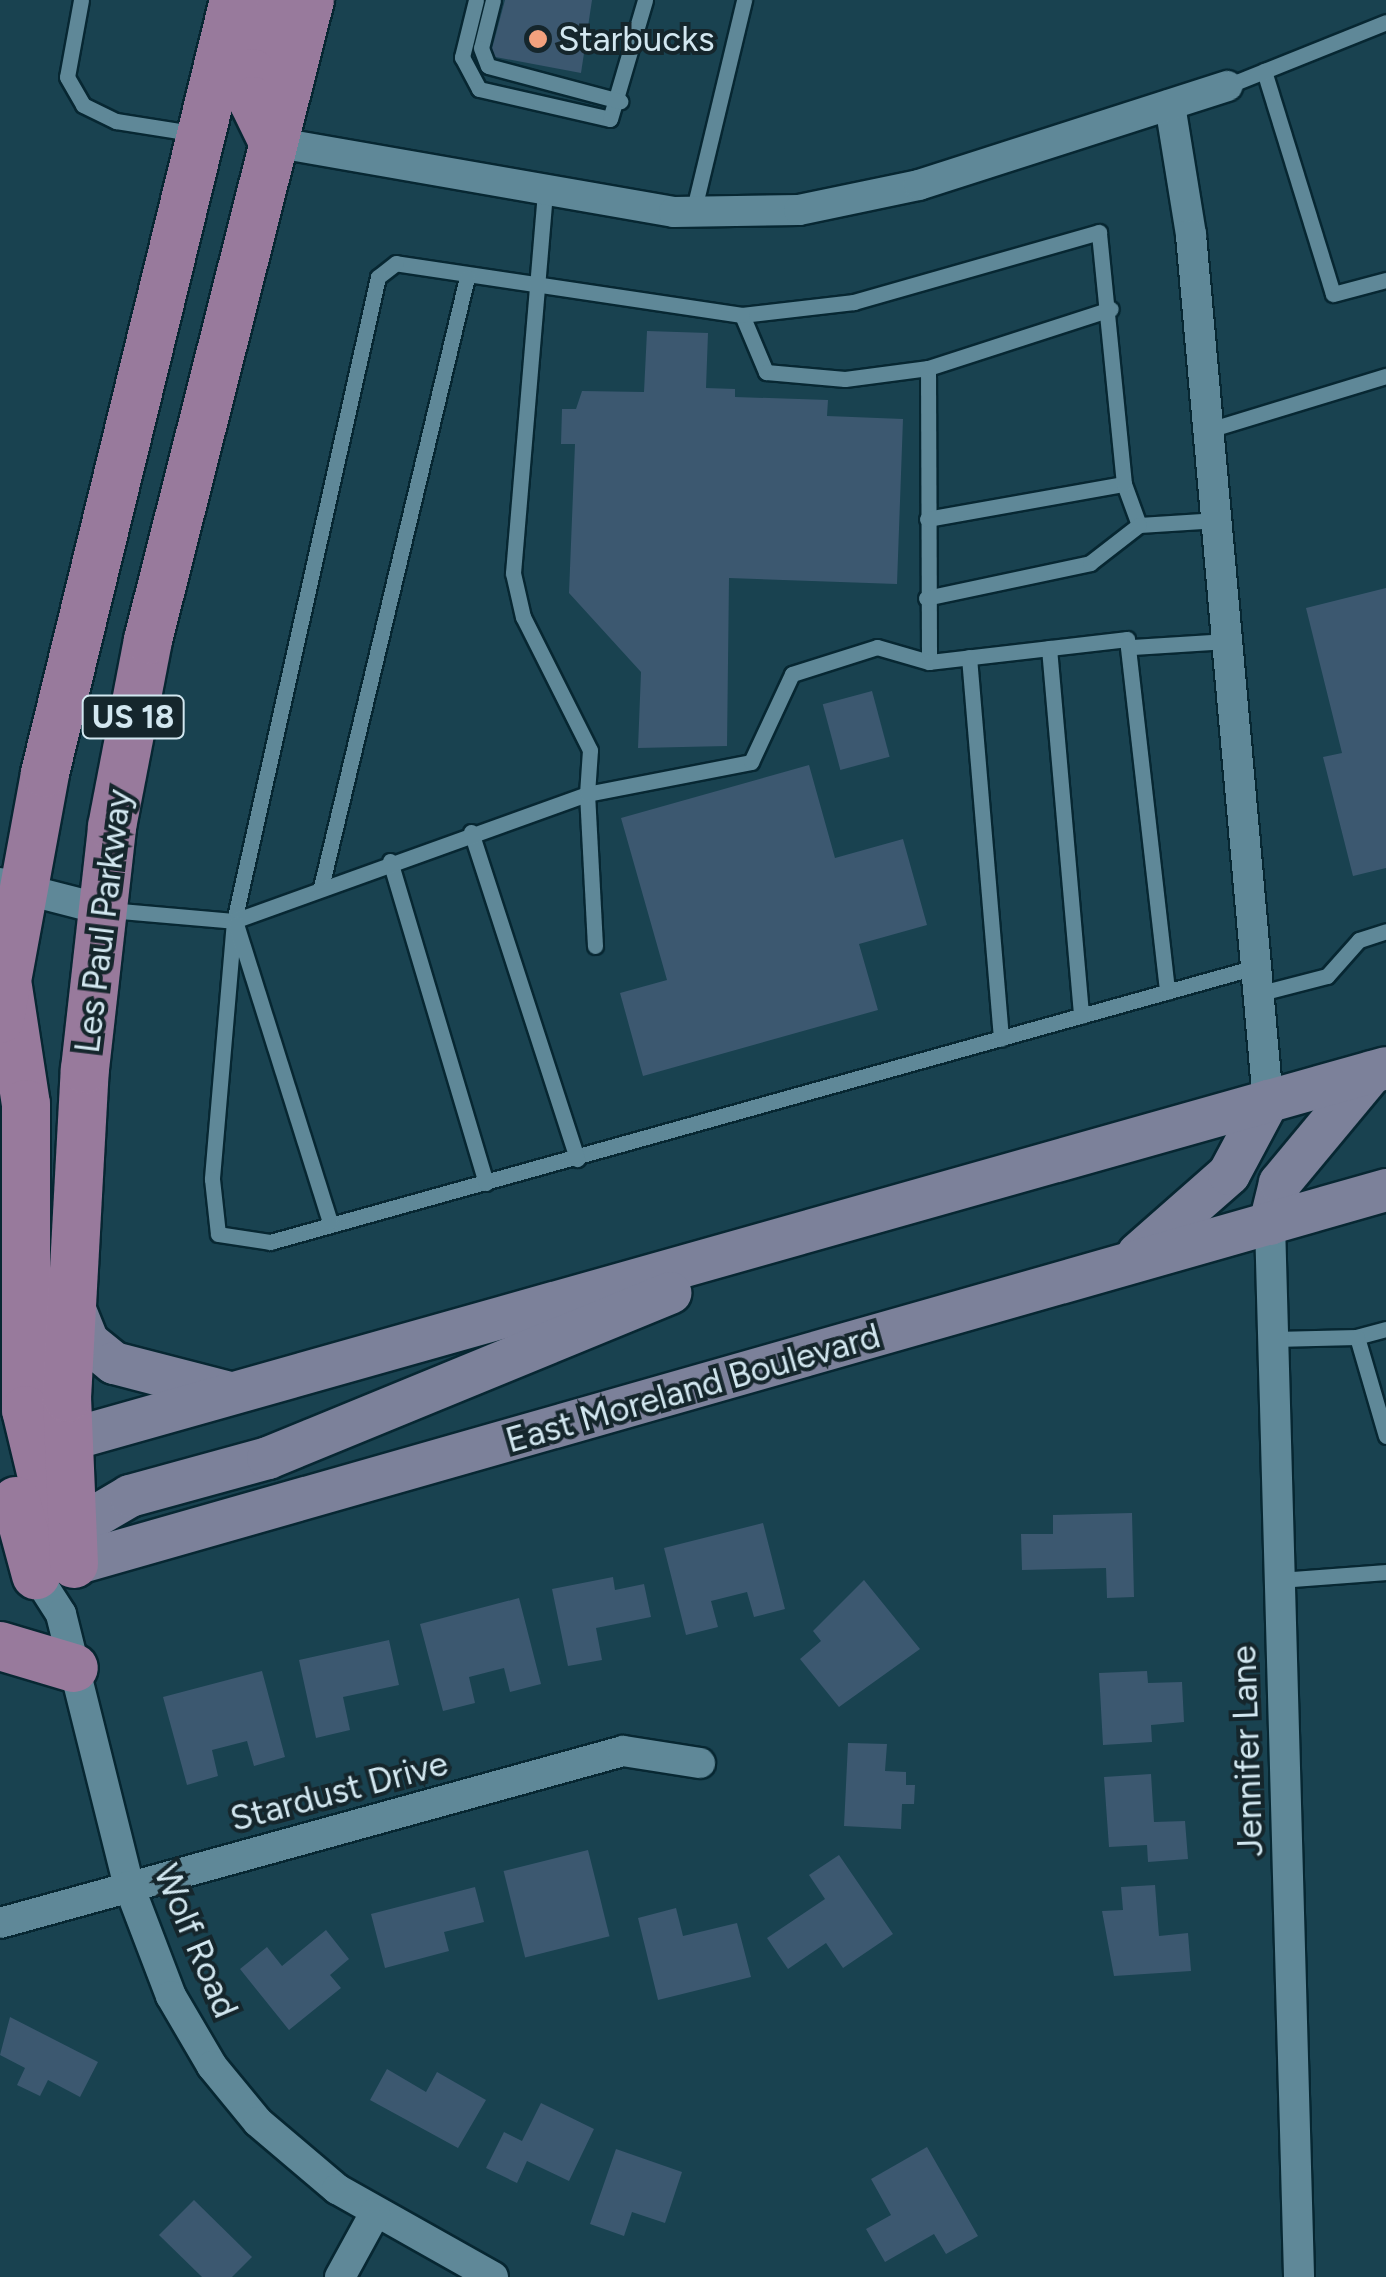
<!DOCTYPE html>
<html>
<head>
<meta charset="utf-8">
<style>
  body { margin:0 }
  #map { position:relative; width:1386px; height:2277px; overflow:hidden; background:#194250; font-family:Figtree,sans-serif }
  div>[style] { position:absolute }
  .building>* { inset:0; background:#3c5870; transform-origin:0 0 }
  .roads { filter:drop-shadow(2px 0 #072732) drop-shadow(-2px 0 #072732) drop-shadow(0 2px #072732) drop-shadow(0 -2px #072732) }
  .service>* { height:15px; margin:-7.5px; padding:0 7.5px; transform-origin:7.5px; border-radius:7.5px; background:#5f8898 }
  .minor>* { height:30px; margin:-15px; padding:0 15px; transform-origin:15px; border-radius:15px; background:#5f8898 }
  .secondary>* { height:42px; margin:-21px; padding:0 21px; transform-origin:21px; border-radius:21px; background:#7c819a }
  .primary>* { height:48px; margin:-24px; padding:0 24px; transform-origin:24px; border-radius:24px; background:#987a9c }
  .dots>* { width:28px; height:28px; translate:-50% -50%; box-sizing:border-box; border:5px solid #15262c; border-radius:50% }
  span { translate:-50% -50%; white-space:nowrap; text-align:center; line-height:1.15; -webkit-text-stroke:8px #15262c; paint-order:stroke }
  .shield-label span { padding:2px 8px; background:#15262c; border:2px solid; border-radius:8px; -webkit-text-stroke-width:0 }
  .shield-label { font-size:32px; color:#d2e7f0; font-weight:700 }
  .poi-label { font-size:35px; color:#d2e7f0 }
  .left { translate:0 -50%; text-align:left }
  .street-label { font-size:35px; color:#d2e7f0 }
</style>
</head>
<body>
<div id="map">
  <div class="building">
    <div style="clip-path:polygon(505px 0,592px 0,581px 73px,490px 56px)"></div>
    <div style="clip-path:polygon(647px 331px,708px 333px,706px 388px,735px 389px,735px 397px,828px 400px,827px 416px,903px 419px,897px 584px,729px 578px,727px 746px,638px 748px,641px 672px,569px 593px,575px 444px,561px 444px,562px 409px,576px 409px,582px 391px,644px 392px)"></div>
    <div style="clip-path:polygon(1386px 588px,1386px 868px,1353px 876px,1323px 757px,1342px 753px,1306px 608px)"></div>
    <div style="left:872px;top:691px;width:68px;height:51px;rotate:75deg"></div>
    <div style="clip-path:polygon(809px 765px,835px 858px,903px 839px,927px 925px,859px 944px,878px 1010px,643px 1076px,620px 993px,667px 980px,621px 818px)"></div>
    <div style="clip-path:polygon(1132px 1513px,1134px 1597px,1107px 1598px,1106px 1568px,1022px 1570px,1021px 1534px,1053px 1534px,1053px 1515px)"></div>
    <div style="clip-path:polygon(763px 1523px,785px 1609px,754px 1617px,747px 1592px,711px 1601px,718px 1627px,686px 1635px,664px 1548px)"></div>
    <div style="clip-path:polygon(613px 1577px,615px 1590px,644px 1584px,651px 1617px,596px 1628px,602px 1660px,568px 1666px,552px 1589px)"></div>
    <div style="clip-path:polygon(864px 1580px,920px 1649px,839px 1707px,800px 1659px,821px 1641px,813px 1631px)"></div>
    <div style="clip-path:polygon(519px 1598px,541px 1684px,510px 1692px,504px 1668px,469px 1677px,475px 1703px,443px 1711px,420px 1624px)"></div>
    <div style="clip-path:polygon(389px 1640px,399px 1685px,343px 1697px,350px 1730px,316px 1738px,299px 1660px)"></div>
    <div style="clip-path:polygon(262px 1671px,285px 1757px,254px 1766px,247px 1741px,212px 1750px,218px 1776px,187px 1785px,163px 1697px)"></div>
    <div style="clip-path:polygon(1147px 1671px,1148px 1683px,1182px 1682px,1184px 1722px,1151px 1725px,1152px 1742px,1103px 1745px,1099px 1673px)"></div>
    <div style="clip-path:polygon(848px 1743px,887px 1744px,885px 1771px,906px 1772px,906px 1785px,915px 1785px,914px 1804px,902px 1804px,901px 1829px,844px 1826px)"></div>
    <div style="clip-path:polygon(1151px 1774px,1154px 1822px,1185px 1821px,1188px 1859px,1148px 1862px,1147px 1845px,1109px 1847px,1104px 1777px)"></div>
    <div style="left:588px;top:1850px;width:89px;height:87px;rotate:76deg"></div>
    <div style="clip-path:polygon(839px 1855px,893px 1934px,843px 1968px,826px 1943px,788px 1969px,767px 1938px,825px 1899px,809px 1875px)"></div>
    <div style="clip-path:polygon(1155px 1885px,1159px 1936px,1188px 1933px,1191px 1971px,1114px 1976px,1102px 1911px,1123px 1910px,1121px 1887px)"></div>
    <div style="clip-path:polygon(475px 1887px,484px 1922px,444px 1932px,449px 1951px,385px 1968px,371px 1914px)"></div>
    <div style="clip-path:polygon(676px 1908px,683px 1936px,737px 1923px,751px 1977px,658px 2000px,638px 1918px)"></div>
    <div style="clip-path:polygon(326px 1930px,349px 1959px,330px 1975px,341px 1988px,289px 2030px,240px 1969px,267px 1947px,282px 1966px)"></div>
    <div style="clip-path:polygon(10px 2017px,98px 2062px,80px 2097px,48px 2080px,40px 2096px,17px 2085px,25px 2068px,0 2055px)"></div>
    <div style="clip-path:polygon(387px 2069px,426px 2092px,437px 2072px,486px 2100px,458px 2148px,370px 2100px)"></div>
    <div style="clip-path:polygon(541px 2103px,594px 2129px,569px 2181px,527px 2161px,517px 2183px,486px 2168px,504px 2132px,522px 2141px)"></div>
    <div style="clip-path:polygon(927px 2147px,978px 2236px,946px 2254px,934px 2234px,885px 2262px,866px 2229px,891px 2215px,871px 2179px)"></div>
    <div style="clip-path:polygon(616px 2149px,682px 2172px,665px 2223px,632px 2212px,624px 2236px,590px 2224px)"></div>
    <div style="clip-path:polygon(194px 2200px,252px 2257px,232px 2277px,202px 2277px,159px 2235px)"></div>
  </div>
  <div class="roads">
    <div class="service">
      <div style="left:81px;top:0;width:78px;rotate:100.3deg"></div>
      <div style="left:67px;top:77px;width:32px;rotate:60deg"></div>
      <div style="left:83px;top:105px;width:37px;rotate:26deg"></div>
      <div style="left:116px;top:121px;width:83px;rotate:9deg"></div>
      <div style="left:476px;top:0;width:59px;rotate:103.8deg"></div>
      <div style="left:462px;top:57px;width:36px;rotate:62deg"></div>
      <div style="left:479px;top:89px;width:134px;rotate:12.9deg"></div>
      <div style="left:610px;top:119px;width:124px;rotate:-73.6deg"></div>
      <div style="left:493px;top:0;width:49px;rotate:104deg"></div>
      <div style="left:481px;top:48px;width:19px;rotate:69deg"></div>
      <div style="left:488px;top:66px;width:137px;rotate:14.9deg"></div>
      <div style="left:1264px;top:71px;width:233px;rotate:72.8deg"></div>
      <div style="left:1333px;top:294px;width:55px;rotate:-14.8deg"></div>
      <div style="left:1227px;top:86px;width:171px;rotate:-21.9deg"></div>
      <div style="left:693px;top:213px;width:219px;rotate:-76.5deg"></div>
      <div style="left:742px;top:315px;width:62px;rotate:67.2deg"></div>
      <div style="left:766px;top:372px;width:79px;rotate:5.1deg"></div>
      <div style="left:845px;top:379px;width:84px;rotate:-7.5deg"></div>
      <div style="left:928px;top:368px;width:294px;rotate:89.8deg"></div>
      <div style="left:928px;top:368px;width:192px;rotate:-17.9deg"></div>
      <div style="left:1209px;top:430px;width:185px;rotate:-17deg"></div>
      <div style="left:927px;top:519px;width:200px;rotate:-10.1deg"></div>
      <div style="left:1218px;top:520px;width:79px;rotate:176.4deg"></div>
      <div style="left:1139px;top:525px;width:44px;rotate:-110.1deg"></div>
      <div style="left:1124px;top:484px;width:253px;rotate:-95.7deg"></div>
      <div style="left:1099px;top:232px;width:255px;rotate:164.1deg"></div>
      <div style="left:854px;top:302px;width:113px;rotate:173.4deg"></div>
      <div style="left:742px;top:315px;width:350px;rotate:-171.5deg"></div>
      <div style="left:396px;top:263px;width:23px;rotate:142deg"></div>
      <div style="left:378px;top:277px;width:660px;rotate:102.6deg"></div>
      <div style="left:234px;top:921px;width:259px;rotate:94.9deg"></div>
      <div style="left:212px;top:1179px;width:55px;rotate:83.8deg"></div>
      <div style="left:218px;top:1234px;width:53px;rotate:8.7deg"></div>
      <div style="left:270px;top:1242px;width:1027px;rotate:-15.59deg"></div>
      <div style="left:926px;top:598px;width:168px;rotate:-12deg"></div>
      <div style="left:1090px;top:563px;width:62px;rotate:-37.8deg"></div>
      <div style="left:1132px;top:647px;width:96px;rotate:-3.6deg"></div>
      <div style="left:1049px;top:648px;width:369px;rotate:85deg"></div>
      <div style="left:969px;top:657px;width:383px;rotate:85.2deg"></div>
      <div style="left:471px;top:832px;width:344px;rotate:72deg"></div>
      <div style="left:390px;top:861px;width:336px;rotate:73.4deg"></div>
      <div style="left:321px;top:887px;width:627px;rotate:-76.54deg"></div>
      <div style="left:109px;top:910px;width:125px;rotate:5deg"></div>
      <div style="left:234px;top:921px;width:375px;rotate:-19.8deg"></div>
      <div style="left:587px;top:794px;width:44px;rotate:-86.1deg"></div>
      <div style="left:590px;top:750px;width:149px;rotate:-116.7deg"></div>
      <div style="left:523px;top:617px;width:45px;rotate:-102.8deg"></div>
      <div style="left:513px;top:573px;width:384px;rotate:-85.2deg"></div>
      <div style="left:236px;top:924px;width:312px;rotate:72.5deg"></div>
      <div style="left:595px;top:946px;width:152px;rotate:-93deg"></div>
      <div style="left:587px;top:794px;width:167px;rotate:-11deg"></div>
      <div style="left:751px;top:762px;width:97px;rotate:-65deg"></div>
      <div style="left:792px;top:674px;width:89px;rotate:-17.6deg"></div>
      <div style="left:877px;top:647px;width:54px;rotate:16.1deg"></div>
      <div style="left:929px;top:662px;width:199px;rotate:-6.6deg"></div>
      <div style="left:1127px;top:639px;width:355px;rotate:83.5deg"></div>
      <div style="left:1261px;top:993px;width:68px;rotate:-14.4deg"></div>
      <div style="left:1327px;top:976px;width:48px;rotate:-48.4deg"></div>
      <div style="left:1359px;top:940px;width:28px;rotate:-18deg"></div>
      <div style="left:1386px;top:1329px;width:30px;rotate:165deg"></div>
      <div style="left:1357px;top:1337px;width:103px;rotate:73.7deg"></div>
      <div style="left:1274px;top:1339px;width:83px;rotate:-1.4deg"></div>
      <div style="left:1280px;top:1580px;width:106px;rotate:-4.3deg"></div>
    </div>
    <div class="minor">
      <div style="left:1170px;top:105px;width:132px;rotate:80.8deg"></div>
      <div style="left:1191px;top:235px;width:869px;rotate:84.92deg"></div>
      <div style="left:273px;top:142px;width:407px;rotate:9.9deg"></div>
      <div style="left:674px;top:212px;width:125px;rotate:-0.9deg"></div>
      <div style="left:799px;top:210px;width:123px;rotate:-11.8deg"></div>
      <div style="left:919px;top:185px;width:324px;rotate:-17.8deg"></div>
      <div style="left:0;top:883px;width:104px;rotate:14.4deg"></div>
      <div style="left:1270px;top:1224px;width:1053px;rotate:88.42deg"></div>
      <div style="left:36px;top:1575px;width:46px;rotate:57.3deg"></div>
      <div style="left:61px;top:1614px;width:280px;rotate:76deg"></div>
      <div style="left:129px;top:1886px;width:118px;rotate:69.1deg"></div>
      <div style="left:171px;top:1996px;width:81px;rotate:59.6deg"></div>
      <div style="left:212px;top:2066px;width:72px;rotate:50.6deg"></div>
      <div style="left:258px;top:2122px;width:104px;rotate:40.3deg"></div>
      <div style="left:337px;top:2189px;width:179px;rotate:29.4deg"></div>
      <div style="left:0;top:1923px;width:646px;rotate:-15.43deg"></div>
      <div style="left:623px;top:1751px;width:78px;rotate:8.9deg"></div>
      <div style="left:340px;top:2277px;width:73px;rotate:-61.3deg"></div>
    </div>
    <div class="secondary">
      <div style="left:1270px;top:1224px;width:42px;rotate:-76.3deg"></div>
      <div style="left:1280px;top:1183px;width:144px;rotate:-50.3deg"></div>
      <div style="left:1138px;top:1254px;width:121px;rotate:-41.3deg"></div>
      <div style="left:1229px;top:1174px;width:83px;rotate:-61.9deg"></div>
      <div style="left:73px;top:1305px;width:40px;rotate:68deg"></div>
      <div style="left:88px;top:1342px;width:33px;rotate:39deg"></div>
      <div style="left:114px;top:1363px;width:116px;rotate:14.5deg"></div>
      <div style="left:68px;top:1440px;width:1369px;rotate:-15.76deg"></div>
      <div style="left:53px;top:1551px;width:28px;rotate:-48deg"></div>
      <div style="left:72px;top:1530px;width:67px;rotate:-30.4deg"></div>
      <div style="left:130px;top:1496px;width:143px;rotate:-15.4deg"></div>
      <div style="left:268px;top:1458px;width:435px;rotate:-22.3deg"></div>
      <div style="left:74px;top:1564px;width:1364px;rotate:-15.91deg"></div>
    </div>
    <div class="primary">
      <div style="left:269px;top:0;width:75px;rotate:103.1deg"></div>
      <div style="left:252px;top:73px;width:28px;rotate:88deg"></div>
      <div style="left:253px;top:101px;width:46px;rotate:64deg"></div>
      <div style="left:8px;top:987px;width:118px;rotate:81.3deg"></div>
      <div style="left:26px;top:1104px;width:306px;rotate:90deg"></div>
      <div style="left:26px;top:1410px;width:133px;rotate:76.5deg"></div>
      <div style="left:0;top:1019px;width:250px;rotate:-79.6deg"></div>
      <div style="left:45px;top:773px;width:796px;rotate:-76.26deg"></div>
      <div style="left:16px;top:1501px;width:77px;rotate:74.9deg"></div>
      <div style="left:74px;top:1564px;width:166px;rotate:-92.4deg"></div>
      <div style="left:67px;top:1398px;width:329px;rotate:-86.9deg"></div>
      <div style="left:85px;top:1069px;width:244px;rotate:-83.6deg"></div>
      <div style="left:112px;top:827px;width:190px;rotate:-79.1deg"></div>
      <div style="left:148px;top:640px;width:660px;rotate:-75.8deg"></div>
      <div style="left:0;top:1646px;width:77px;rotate:16.6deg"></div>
    </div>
  </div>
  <div class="dots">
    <div style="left:538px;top:39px;background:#f2a17e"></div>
  </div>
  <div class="shield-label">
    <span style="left:133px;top:717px">US 18</span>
  </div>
  <div class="poi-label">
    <span class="left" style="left:558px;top:39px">Starbucks</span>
  </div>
  <div class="street-label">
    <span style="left:103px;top:921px;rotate:-83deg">Les Paul Parkway</span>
    <span style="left:693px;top:1388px;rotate:-16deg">East Moreland Boulevard</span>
    <span style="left:1247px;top:1751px;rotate:-92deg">Jennifer Lane</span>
    <span style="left:339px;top:1791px;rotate:-15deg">Stardust Drive</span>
    <span style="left:196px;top:1941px;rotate:67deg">Wolf Road</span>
  </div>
</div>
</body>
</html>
